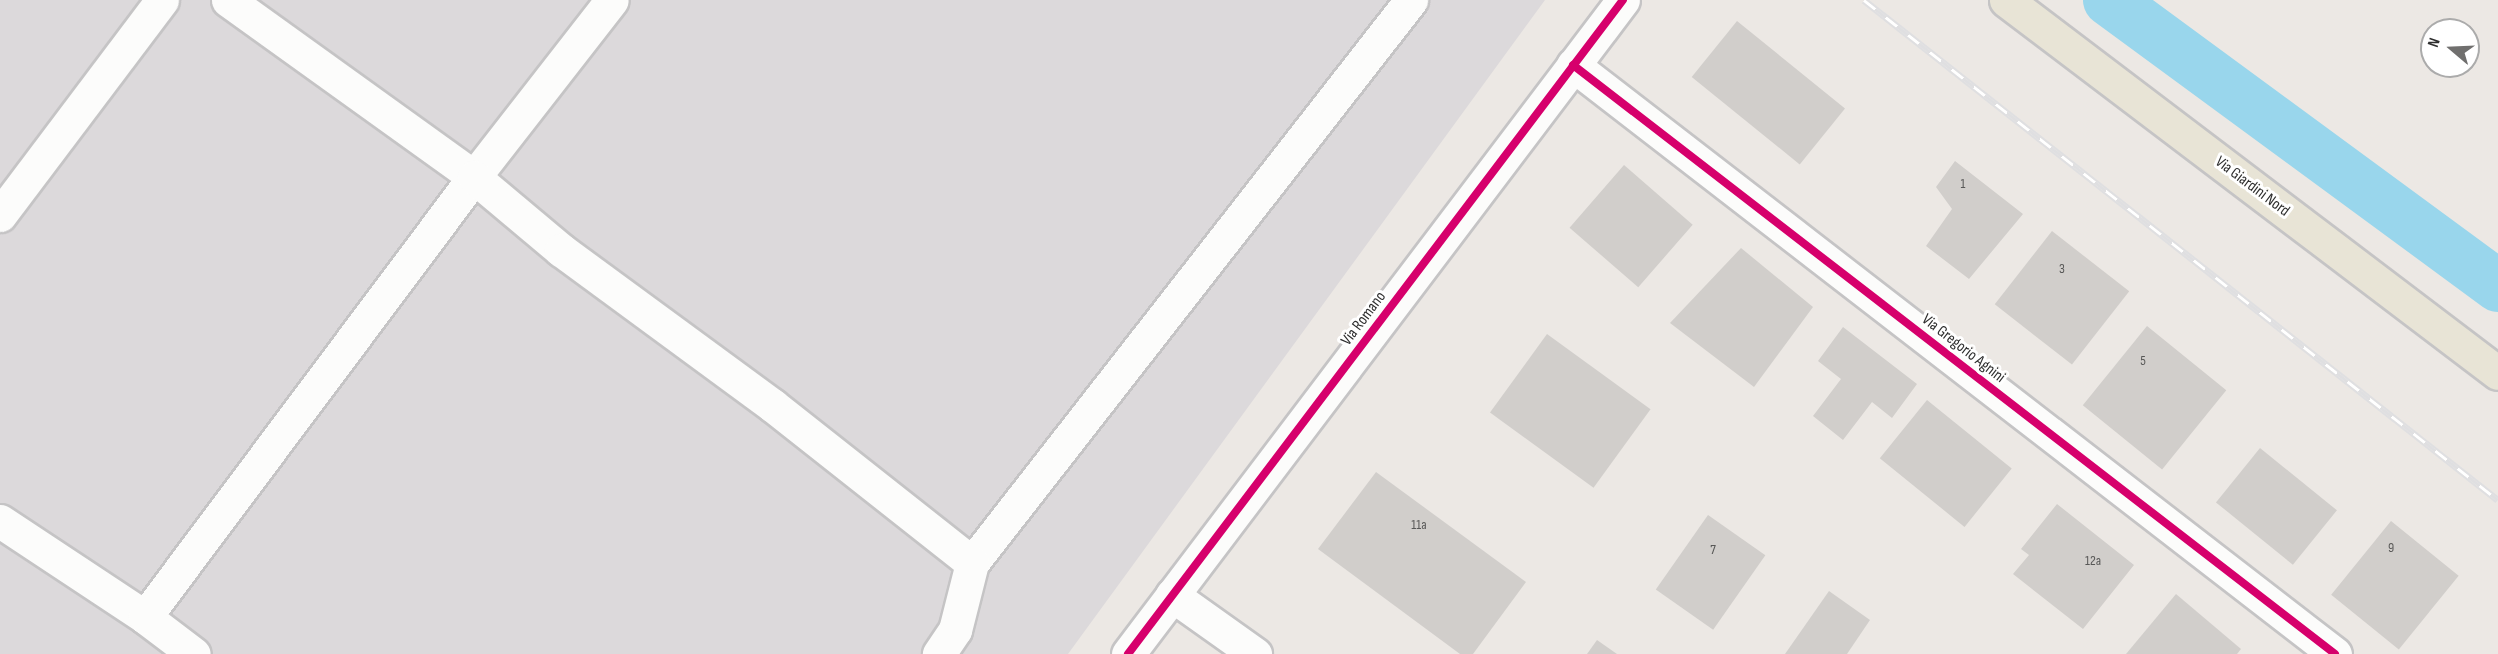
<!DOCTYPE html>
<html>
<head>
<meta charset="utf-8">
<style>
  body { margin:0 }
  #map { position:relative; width:2498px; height:654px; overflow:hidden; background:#ece8e4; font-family:"Sofia Sans Condensed",sans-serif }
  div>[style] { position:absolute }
  .industrial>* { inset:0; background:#dcd9db }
  .canal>* { height:52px; margin:-26px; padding:0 26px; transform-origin:26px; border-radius:26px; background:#99d6ec }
  .building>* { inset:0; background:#d1cecb; transform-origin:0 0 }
  .roads { filter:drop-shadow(2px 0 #c5c4c5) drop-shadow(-2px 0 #c5c4c5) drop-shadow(0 2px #c5c4c5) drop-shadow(0 -2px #c5c4c5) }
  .minor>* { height:33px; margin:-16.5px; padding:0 16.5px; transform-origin:16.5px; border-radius:16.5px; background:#fcfcfb }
  .major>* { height:33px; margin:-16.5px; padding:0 16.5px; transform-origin:16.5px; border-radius:16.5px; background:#e8e4d6 }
  .rail>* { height:7px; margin-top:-3.5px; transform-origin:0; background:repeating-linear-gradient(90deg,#fff 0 14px,#dfdfe1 0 28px); box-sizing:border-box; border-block:2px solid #dfdfe1 }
  .cycleway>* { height:8px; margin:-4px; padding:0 4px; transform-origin:4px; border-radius:4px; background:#d6006c }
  span { translate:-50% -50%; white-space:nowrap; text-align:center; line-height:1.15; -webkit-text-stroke:6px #fff; paint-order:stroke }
  .number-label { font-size:14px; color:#585857 }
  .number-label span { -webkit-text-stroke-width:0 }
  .street-label { font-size:16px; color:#2e2e2e }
  .north { position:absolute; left:2420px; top:18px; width:60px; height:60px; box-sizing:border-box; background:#fff; border:2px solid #ababab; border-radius:50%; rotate:289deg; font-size:16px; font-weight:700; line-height:24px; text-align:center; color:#2e2e2e }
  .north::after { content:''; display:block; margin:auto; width:21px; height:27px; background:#706f6e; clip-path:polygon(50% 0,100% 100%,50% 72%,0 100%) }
</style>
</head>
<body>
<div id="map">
  <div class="industrial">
    <div style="clip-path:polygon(0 0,1545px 0,1068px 654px,0 654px)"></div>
  </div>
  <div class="canal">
    <div style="left:2109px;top:0;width:483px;rotate:36.3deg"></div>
  </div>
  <div class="building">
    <div style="left:1737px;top:21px;width:139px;height:72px;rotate:39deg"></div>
    <div style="clip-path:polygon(1955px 161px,2023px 214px,1969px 279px,1926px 246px,1952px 209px,1936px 187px)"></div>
    <div style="left:1624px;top:165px;width:91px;height:83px;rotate:41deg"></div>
    <div style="left:2052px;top:231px;width:98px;height:93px;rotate:38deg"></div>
    <div style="clip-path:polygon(1741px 248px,1813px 307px,1754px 387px,1670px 323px)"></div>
    <div style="left:2147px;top:326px;width:102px;height:102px;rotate:39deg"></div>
    <div style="clip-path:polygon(1843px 327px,1917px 384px,1892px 418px,1872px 402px,1843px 440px,1813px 416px,1841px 379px,1818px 361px)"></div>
    <div style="left:1547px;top:334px;width:128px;height:97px;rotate:36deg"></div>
    <div style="left:1927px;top:400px;width:109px;height:75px;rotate:39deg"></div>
    <div style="left:2260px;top:448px;width:99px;height:70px;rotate:39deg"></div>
    <div style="clip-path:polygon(1376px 472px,1526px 582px,1473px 654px,1460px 654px,1318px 549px)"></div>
    <div style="clip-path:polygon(2057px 504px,2134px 565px,2083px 629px,2013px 574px,2029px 555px,2021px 549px)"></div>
    <div style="left:1708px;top:515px;width:70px;height:91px;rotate:35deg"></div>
    <div style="left:2391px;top:521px;width:87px;height:95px;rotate:39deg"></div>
    <div style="clip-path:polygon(1829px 591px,1870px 620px,1847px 654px,1785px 654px)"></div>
    <div style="clip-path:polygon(2176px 594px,2241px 649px,2237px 654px,2126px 654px)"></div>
    <div style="clip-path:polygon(1597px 640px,1617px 654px,1587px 654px)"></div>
  </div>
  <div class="roads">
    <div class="minor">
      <div style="left:228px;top:0;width:303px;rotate:35.7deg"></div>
      <div style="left:474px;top:177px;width:224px;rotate:-52.1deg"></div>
      <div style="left:1573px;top:65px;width:963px;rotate:37.7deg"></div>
      <div style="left:0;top:215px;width:269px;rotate:-53deg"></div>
      <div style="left:0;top:521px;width:174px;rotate:33.5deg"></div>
      <div style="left:145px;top:617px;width:61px;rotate:37.1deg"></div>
      <div style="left:972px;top:563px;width:714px;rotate:-52.05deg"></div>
      <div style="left:1172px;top:595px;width:102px;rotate:35.4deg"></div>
      <div style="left:145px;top:617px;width:549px;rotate:-53.21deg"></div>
      <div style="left:474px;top:177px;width:114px;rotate:40deg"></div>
      <div style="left:561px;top:250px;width:262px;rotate:36.3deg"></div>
      <div style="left:772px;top:405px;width:255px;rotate:38.3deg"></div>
      <div style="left:972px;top:563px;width:69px;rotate:104.2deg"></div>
      <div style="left:955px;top:630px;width:29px;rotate:124deg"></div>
      <div style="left:1128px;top:654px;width:820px;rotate:-52.88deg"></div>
    </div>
    <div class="major">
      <div style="left:2006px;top:0;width:617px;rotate:37.17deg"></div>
    </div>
  </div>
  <div class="rail">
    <div style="left:1864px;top:0;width:807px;rotate:38.26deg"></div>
  </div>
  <div class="cycleway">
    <div style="left:1573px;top:65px;width:963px;rotate:37.7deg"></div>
    <div style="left:1128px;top:654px;width:820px;rotate:-52.88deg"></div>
  </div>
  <div class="number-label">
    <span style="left:1963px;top:184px">1</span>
    <span style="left:2062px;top:269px">3</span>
    <span style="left:2143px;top:361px">5</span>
    <span style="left:1419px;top:525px">11a</span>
    <span style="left:2391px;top:548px">9</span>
    <span style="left:1713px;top:550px">7</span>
    <span style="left:2093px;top:561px">12a</span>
  </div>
  <div class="street-label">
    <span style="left:2252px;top:187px;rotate:37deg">Via Giardini Nord</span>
    <span style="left:1364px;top:319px;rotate:-53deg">Via Romano</span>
    <span style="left:1963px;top:349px;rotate:38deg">Via Gregorio Agnini</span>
  </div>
  <div class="north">N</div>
</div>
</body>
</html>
